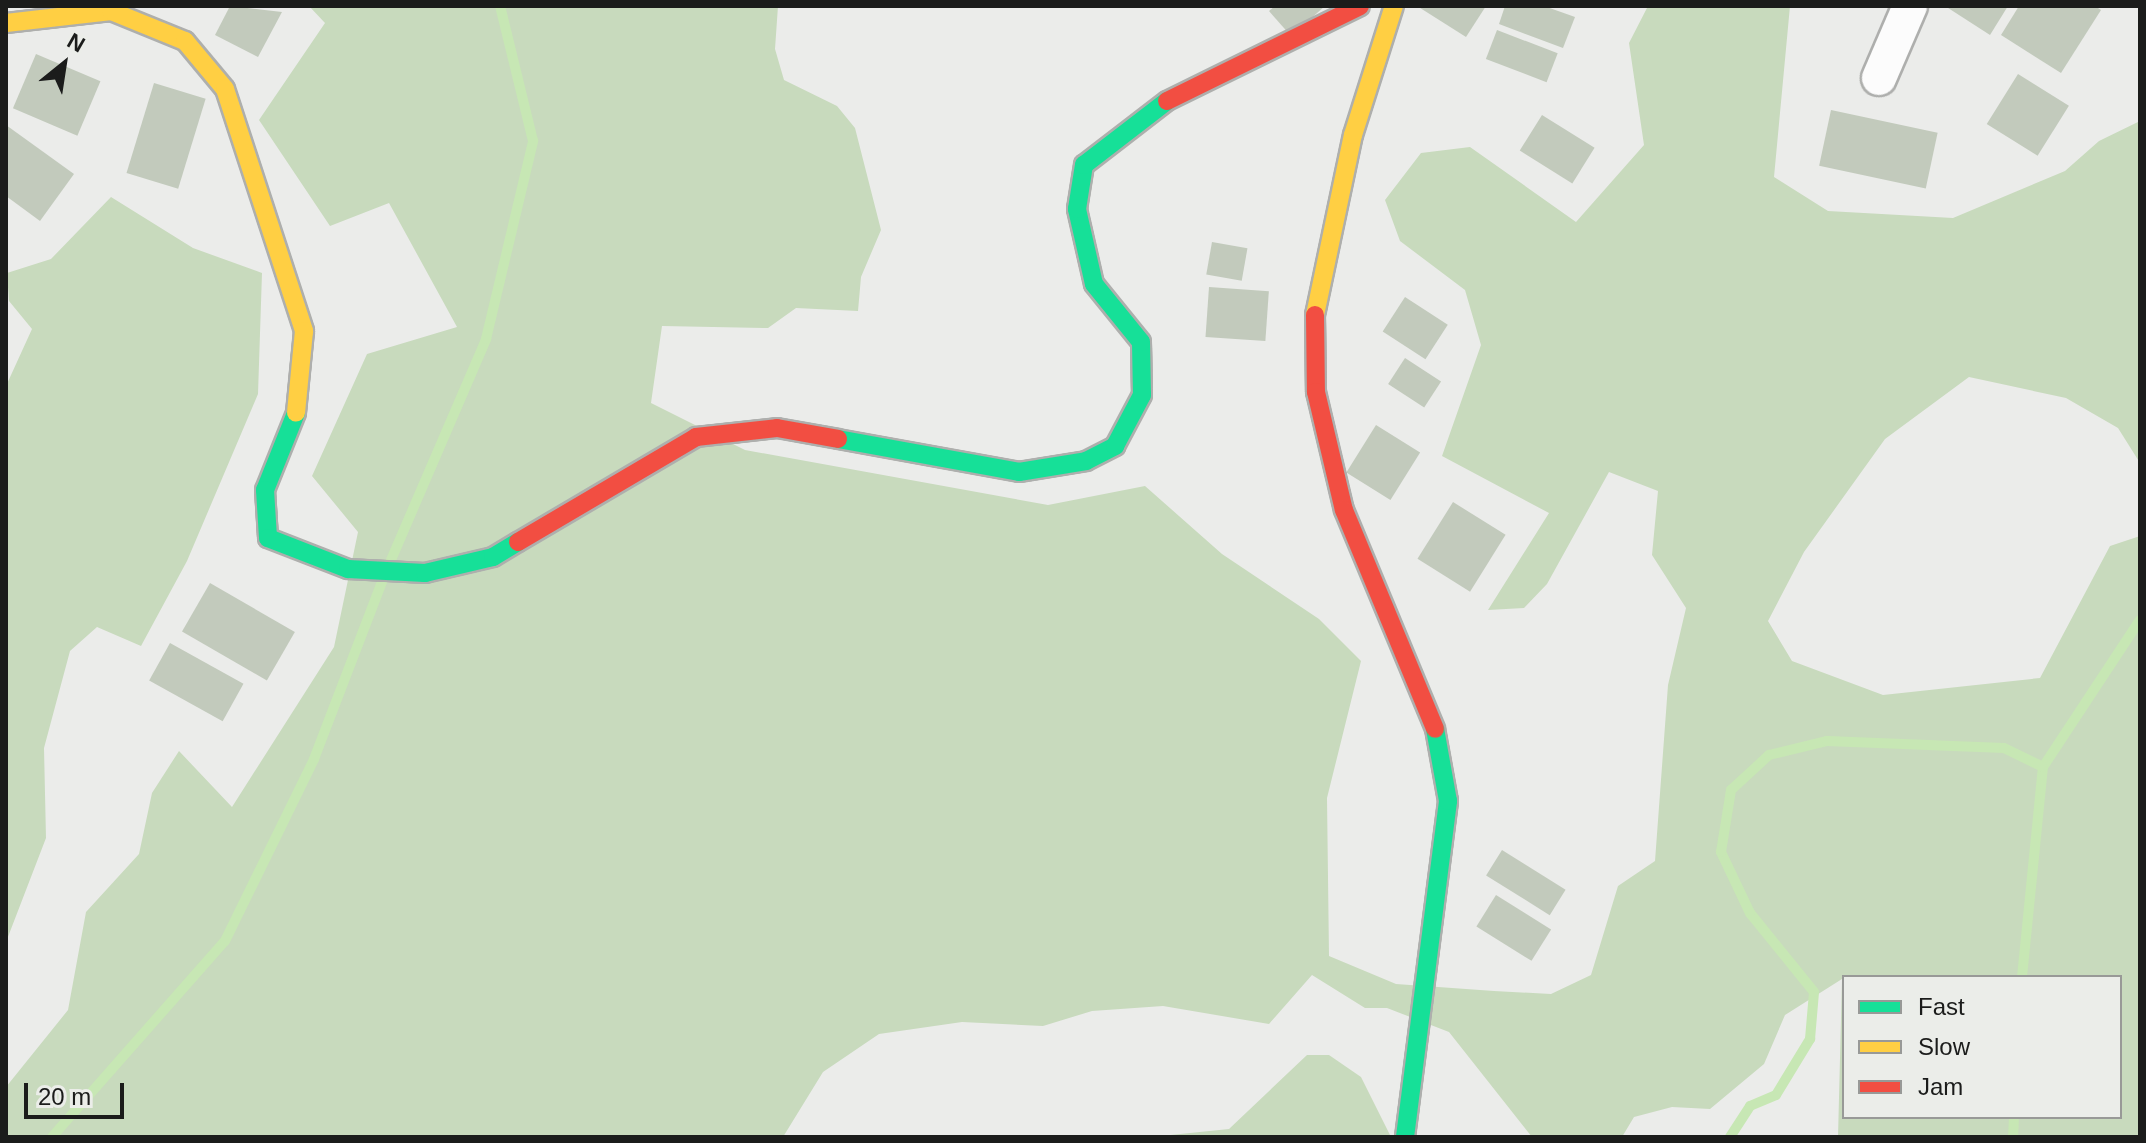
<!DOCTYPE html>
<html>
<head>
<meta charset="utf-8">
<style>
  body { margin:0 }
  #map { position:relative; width:2146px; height:1143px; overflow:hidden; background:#ebecea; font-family:Helvetica,sans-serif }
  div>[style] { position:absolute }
  .green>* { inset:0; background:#c8dabd }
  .stream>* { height:10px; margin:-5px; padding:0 5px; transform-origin:5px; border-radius:5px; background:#c7e7b4 }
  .building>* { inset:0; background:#c2cabc; transform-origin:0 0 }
  .roads { filter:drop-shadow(2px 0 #aeafad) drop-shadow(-2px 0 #aeafad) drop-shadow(0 2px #aeafad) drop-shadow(0 -2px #aeafad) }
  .street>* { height:34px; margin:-17px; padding:0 17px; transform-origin:17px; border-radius:17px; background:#fcfcfc }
  .fast>* { height:18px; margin:-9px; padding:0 9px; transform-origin:9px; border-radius:9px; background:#16e098 }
  .slow>* { height:18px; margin:-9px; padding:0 9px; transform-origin:9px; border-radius:9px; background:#ffcf43 }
  .jam>* { height:18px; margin:-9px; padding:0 9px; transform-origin:9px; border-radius:9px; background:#f24e42 }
  span { translate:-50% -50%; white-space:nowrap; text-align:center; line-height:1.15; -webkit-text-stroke:7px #ebede9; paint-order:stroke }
  .frame { position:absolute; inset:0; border:8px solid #1b1c1b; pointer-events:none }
  .legend { position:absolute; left:1842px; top:975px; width:280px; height:144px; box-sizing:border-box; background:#ebede9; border:2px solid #989997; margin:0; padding:10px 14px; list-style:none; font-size:24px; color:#1b1c1b }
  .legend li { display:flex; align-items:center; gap:16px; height:40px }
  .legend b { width:40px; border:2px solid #989997 }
  .north { position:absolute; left:24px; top:24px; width:80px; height:80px; -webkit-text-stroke:6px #ebede9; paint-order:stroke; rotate:30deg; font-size:22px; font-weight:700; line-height:32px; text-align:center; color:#1b1c1b }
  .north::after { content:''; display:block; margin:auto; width:28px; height:36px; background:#1b1c1b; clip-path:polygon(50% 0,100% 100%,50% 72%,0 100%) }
  .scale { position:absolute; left:24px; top:1083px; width:100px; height:36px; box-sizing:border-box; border:4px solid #1b1c1b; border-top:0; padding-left:10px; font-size:24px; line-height:28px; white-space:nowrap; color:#1b1c1b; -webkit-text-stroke:6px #ebede9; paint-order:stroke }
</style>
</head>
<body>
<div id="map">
  <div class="green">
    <div style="clip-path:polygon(evenodd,309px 6px,778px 6px,775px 49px,784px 80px,837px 106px,855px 128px,881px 230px,861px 277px,858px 311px,796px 308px,768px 328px,662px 326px,651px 403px,745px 450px,1048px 505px,1145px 486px,1222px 554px,1319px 619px,1361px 661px,1327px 798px,1329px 956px,1396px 984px,1494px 991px,1551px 994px,1591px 975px,1618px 886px,1655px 861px,1668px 685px,1686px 608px,1652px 555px,1658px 491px,1609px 472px,1547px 584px,1524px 608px,1488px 610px,1549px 513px,1442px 456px,1481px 345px,1465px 290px,1400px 241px,1385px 200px,1421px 153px,1470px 147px,1576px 222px,1644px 145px,1629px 43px,1648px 6px,1790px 6px,1774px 177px,1828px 211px,1953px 218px,2065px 171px,2099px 141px,2140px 121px,2140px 463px,2118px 428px,2066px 398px,1969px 377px,1885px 439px,1804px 552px,1768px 621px,1792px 661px,1883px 695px,2040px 678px,2110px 546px,2140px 536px,2140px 1137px,1838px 1137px,1842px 979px,1785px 1015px,1764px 1064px,1710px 1109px,1672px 1107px,1634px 1117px,1622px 1137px,1532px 1137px,1449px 1032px,1387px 1008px,1365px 1008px,1312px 975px,1269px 1024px,1163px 1006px,1092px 1011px,1043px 1026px,962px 1022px,879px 1034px,823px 1072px,783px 1137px,6px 1137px,6px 1087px,68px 1010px,86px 912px,139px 854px,152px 793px,179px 751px,232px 807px,334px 647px,358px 532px,312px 476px,367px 354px,457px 327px,389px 203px,330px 226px,259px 120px,325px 23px,309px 6px,1844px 977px,2120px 977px,2120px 1117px,1844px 1117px,1844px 977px)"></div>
    <div style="clip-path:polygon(111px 197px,193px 248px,262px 273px,258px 394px,187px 561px,141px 646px,97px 627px,70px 651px,44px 748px,46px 838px,6px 942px,6px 386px,32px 329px,9px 301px,7px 273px,51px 259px)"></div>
    <div style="clip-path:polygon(1307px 1055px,1329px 1055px,1361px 1077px,1391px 1137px,1151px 1137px,1229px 1129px)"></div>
  </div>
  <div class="stream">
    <div style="left:391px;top:560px;width:241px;rotate:-66.7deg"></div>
    <div style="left:486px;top:339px;width:204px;rotate:-76.6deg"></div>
    <div style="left:533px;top:141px;width:139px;rotate:-103.7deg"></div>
    <div style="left:2022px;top:977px;width:211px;rotate:-84.3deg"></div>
    <div style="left:2043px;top:767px;width:176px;rotate:-56.6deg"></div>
    <div style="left:52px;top:1137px;width:261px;rotate:-48.6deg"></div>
    <div style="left:225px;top:941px;width:203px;rotate:-63.9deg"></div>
    <div style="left:314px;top:759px;width:190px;rotate:-69deg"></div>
    <div style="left:1730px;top:1137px;width:37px;rotate:-57deg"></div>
    <div style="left:1750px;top:1106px;width:28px;rotate:-23deg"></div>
    <div style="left:1776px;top:1095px;width:66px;rotate:-58.7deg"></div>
    <div style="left:1810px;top:1039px;width:47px;rotate:-85.1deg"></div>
    <div style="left:1814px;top:992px;width:102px;rotate:-129deg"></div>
    <div style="left:1750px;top:913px;width:68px;rotate:-115.4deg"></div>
    <div style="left:1721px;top:852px;width:63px;rotate:-80.8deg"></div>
    <div style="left:1731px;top:790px;width:52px;rotate:-42.6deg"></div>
    <div style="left:1769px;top:755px;width:60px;rotate:-13.6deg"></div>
    <div style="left:1827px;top:741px;width:177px;rotate:2.3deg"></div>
    <div style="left:2004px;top:748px;width:43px;rotate:26deg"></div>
    <div style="left:2013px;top:1137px;width:20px;rotate:-87deg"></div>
  </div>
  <div class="building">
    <div style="clip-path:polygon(230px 6px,282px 12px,258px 57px,215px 35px)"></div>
    <div style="clip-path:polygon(1275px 6px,1325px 6px,1291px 36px,1269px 11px)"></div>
    <div style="clip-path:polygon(1417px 6px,1486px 6px,1466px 37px)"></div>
    <div style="clip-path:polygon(1505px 6px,1544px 6px,1575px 17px,1563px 48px,1499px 24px)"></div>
    <div style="clip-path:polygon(1945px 6px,2008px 6px,1990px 35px)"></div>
    <div style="clip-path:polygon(2019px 6px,2095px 6px,2101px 10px,2061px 73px,2001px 35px)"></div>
    <div style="left:1497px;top:30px;width:65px;height:31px;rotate:21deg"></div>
    <div style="left:36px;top:54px;width:70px;height:59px;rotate:23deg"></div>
    <div style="left:2018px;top:74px;width:60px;height:59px;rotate:32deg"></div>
    <div style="left:154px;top:83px;width:54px;height:94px;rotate:17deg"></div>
    <div style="left:1831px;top:110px;width:109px;height:57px;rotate:12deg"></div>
    <div style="left:1542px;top:115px;width:62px;height:42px;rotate:32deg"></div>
    <div style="clip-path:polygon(6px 125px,74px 174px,40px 221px,6px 196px)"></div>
    <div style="left:1212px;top:242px;width:36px;height:33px;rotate:10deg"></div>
    <div style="left:1209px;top:287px;width:60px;height:50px;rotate:4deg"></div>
    <div style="left:1405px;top:297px;width:51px;height:41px;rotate:33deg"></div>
    <div style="left:1405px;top:358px;width:43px;height:31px;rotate:33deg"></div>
    <div style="left:1376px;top:425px;width:52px;height:56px;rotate:32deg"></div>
    <div style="left:1453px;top:502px;width:62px;height:67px;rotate:32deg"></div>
    <div style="left:210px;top:583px;width:98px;height:56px;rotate:30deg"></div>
    <div style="left:170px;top:643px;width:84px;height:43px;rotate:29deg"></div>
    <div style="left:1502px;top:850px;width:75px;height:30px;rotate:32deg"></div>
    <div style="left:1496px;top:895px;width:65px;height:37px;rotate:32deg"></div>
  </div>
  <div class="roads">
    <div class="street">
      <div style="left:1879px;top:78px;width:78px;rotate:-66.7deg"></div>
    </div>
    <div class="fast">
      <div style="left:296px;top:413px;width:83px;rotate:111.9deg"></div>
      <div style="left:265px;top:490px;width:48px;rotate:86.4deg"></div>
      <div style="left:268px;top:538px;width:86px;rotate:21.2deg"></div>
      <div style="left:348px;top:569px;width:77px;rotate:3deg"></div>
      <div style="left:425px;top:573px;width:70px;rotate:-13.2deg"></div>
      <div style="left:493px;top:557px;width:29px;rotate:-31deg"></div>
      <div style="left:838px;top:439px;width:184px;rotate:10.3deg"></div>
      <div style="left:1019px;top:472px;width:68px;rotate:-9.3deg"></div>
      <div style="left:1086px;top:461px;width:33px;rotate:-27deg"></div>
      <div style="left:1115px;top:446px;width:58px;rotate:-62.1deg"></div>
      <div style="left:1142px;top:395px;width:53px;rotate:-91.1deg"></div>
      <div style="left:1141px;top:342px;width:75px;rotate:-129deg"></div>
      <div style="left:1094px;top:284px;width:77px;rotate:-102.8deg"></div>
      <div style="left:1077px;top:209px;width:45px;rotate:-81deg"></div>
      <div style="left:1084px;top:165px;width:105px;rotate:-37.6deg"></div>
      <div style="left:1405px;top:1137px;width:339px;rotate:-82.7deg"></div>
      <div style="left:1448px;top:801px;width:73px;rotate:-100.2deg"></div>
    </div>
    <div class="slow">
      <div style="left:6px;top:23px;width:106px;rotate:-6.5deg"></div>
      <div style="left:111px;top:11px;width:80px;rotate:22.1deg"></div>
      <div style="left:185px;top:41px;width:62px;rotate:50.2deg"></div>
      <div style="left:225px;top:89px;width:255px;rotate:71.9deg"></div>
      <div style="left:304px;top:331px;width:82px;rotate:95.6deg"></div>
      <div style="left:1315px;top:315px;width:184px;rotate:-78.1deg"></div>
      <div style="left:1353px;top:135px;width:135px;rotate:-72.4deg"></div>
    </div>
    <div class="jam">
      <div style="left:1167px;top:101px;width:215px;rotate:-26.2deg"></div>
      <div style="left:1315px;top:315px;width:77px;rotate:89.3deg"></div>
      <div style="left:1316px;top:392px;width:121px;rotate:76.7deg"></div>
      <div style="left:1344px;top:510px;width:237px;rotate:67.4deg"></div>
      <div style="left:518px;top:542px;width:207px;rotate:-30.5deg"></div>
      <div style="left:696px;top:437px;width:81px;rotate:-6.3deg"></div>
      <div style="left:777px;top:428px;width:62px;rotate:10.2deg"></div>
    </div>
  </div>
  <div class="frame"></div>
  <ul class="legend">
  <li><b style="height:10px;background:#16e098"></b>Fast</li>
  <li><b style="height:10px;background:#ffcf43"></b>Slow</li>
  <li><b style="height:10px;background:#f24e42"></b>Jam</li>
  </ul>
  <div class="north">N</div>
  <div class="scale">20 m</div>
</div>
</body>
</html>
